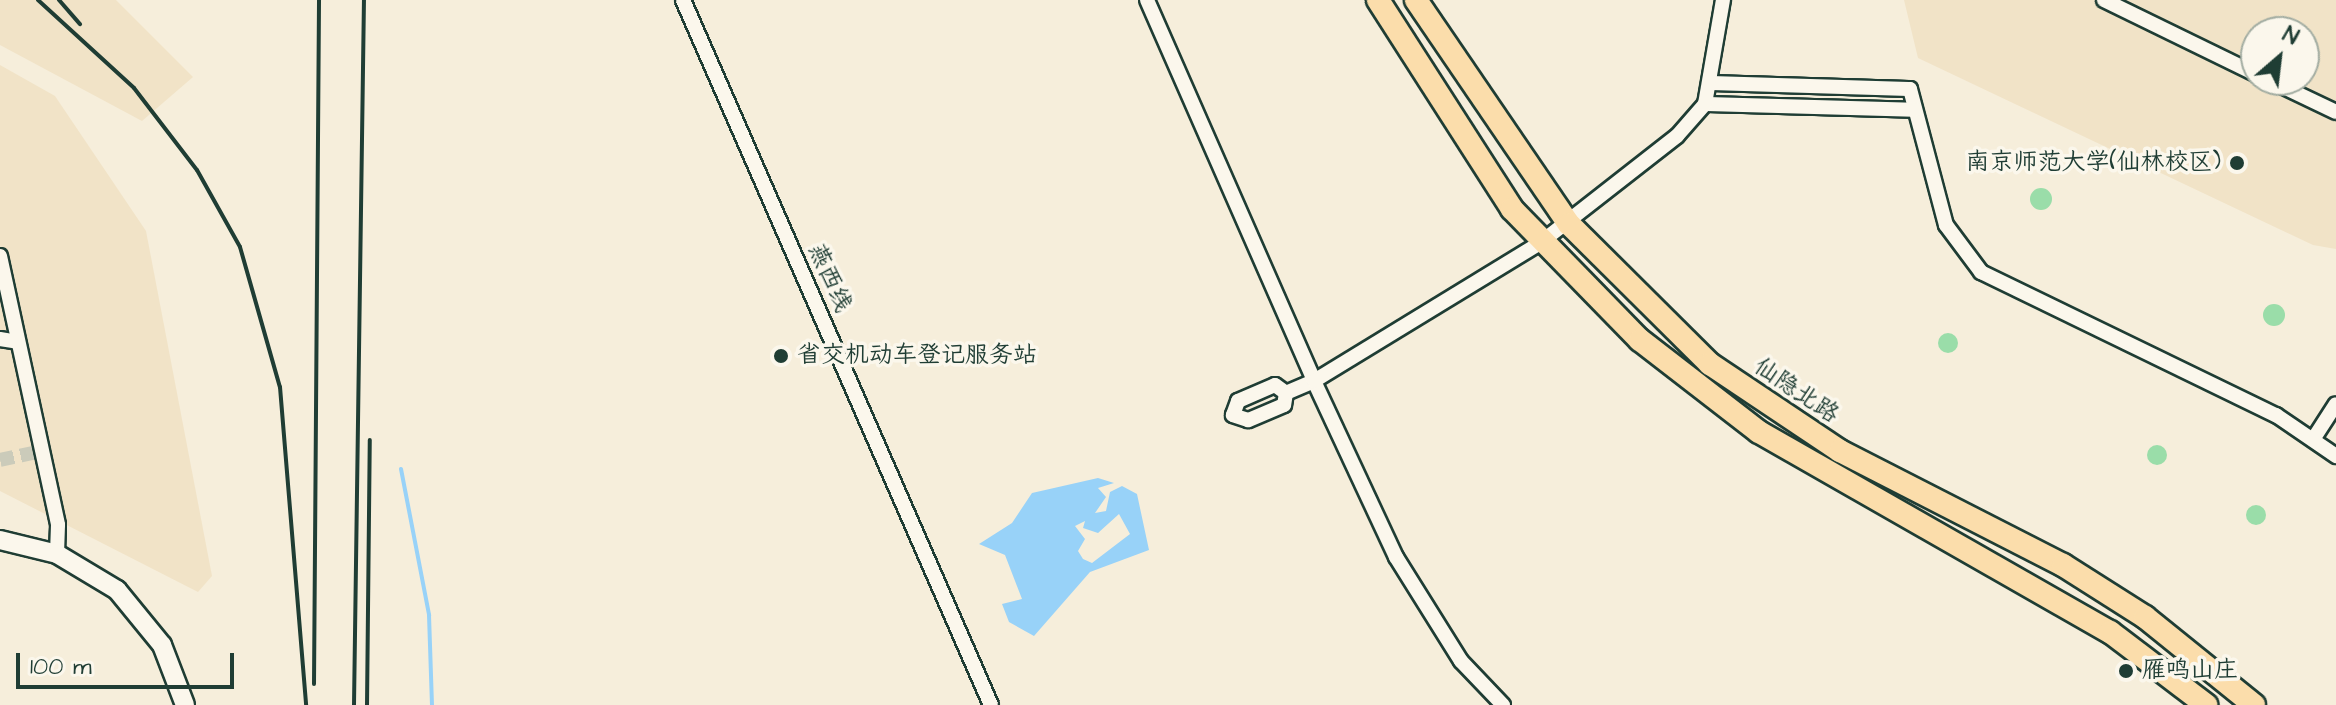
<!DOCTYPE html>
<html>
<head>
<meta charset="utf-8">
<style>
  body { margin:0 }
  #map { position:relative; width:2336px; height:705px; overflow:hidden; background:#f6eedb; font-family:"Architects Daughter","LXGW WenKai TC",sans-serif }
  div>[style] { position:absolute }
  .built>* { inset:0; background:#f1e3c7 }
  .green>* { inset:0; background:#9adda9 }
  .round { border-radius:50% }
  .water>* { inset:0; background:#98d2f8 }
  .stream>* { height:4px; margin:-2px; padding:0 2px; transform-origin:2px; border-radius:2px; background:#98d2f8 }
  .minor-tunnel>* { height:14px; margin-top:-7px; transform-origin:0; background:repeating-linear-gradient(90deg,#cbcbba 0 14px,transparent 0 21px) }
  .roads { filter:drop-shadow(2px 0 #1f3d34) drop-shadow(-2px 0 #1f3d34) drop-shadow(0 2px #1f3d34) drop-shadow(0 -2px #1f3d34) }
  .minor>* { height:14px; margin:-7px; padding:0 7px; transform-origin:7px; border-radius:7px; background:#fbf7ec }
  .tertiary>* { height:18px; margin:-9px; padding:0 9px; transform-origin:9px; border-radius:9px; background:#fbf7ec }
  .primary>* { height:22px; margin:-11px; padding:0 11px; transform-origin:11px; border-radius:11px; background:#fbddab }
  .rail>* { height:4px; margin:-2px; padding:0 2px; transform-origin:2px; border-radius:2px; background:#1f3d34 }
  .dots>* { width:22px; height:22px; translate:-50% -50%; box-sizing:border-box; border:4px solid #fbf7ec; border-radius:50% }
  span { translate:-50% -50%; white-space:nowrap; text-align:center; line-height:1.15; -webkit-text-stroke:7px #fbf7ec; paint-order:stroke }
  .poi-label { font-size:24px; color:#1f3d34 }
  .right { translate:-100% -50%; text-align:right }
  .left { translate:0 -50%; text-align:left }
  .street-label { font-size:24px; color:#1f3d34 }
  .north { position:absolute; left:2240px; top:16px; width:80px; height:80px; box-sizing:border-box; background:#fbf7ec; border:2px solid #a3ada2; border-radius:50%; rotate:28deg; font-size:22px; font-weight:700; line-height:32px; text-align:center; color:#1f3d34 }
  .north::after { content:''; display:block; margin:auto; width:28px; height:36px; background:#1f3d34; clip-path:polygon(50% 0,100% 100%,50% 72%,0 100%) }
  .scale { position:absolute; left:16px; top:653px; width:218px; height:36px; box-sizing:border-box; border:4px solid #1f3d34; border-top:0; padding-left:10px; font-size:24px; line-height:28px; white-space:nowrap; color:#1f3d34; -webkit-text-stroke:6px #fbf7ec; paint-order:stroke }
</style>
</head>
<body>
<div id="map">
  <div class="built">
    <div style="clip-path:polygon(0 0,116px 0,193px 77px,142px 121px,0 45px)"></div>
    <div style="clip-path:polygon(evenodd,1904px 0,2336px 0,2336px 249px,2313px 245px,1918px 58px,1904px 0,2256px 32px,2304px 32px,2304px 80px,2256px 80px,2256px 32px)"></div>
    <div style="clip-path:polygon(0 65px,55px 96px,146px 231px,212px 576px,198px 592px,0 491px)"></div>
  </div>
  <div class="green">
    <div class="round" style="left:2030px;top:188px;width:22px;height:22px"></div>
    <div class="round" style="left:2263px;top:304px;width:22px;height:22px"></div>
    <div class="round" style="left:1938px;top:333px;width:20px;height:20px"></div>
    <div class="round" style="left:2147px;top:445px;width:20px;height:20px"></div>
    <div class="round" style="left:2246px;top:505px;width:20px;height:20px"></div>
  </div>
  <div class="water">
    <div style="clip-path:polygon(evenodd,1098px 478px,1114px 483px,1098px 488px,1106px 497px,1095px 513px,1106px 511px,1110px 492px,1122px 486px,1137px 494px,1149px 550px,1090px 572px,1034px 636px,1009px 622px,1002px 604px,1022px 599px,1005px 555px,979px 544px,1012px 523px,1032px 493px,1098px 478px,1119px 514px,1130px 534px,1092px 563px,1083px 559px,1078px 551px,1085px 539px,1075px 526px,1085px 521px,1083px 528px,1098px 533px,1119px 514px)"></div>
  </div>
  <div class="stream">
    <div style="left:401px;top:469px;width:149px;rotate:79.1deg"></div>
    <div style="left:429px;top:615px;width:90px;rotate:88.1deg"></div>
  </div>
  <div class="minor-tunnel">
    <div style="left:0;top:460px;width:43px;rotate:-12.1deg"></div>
  </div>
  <div class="roads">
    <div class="minor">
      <div style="left:683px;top:0;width:769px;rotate:66.4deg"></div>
      <div style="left:1147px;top:0;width:416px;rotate:66.3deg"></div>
      <div style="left:1314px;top:381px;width:30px;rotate:157deg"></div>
      <div style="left:2104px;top:0;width:169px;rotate:26deg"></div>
      <div style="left:2269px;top:80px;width:74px;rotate:25.5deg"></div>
      <div style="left:1710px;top:83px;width:200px;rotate:1.7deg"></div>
      <div style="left:1910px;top:89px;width:141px;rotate:75.2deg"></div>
      <div style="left:1946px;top:225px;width:59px;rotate:53.3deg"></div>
      <div style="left:1981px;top:272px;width:328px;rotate:25.9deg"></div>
      <div style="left:2276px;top:415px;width:73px;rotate:34.3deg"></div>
      <div style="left:1705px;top:104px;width:210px;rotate:1.6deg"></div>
      <div style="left:0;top:256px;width:275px;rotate:77.8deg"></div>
      <div style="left:58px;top:525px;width:29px;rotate:92deg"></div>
      <div style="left:0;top:339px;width:18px;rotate:9deg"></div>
      <div style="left:1275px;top:385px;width:14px;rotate:36deg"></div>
      <div style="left:1286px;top:393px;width:12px;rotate:99deg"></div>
      <div style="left:1284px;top:405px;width:39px;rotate:157deg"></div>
      <div style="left:1248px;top:420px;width:16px;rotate:-162deg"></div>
      <div style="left:1233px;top:415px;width:15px;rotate:-70deg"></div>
      <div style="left:1238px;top:401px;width:40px;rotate:-23.4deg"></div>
      <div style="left:2314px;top:438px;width:40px;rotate:-57.1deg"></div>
      <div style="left:1503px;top:705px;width:61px;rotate:-133.7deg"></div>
      <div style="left:1461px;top:661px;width:123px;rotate:-122deg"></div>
      <div style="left:1396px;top:557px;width:194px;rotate:-115deg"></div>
      <div style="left:1314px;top:381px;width:265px;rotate:-31.4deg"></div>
      <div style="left:1540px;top:243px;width:174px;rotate:-38deg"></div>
      <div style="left:1677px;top:136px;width:43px;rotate:-48.8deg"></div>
      <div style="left:1705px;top:104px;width:106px;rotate:-80.2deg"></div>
    </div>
    <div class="tertiary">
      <div style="left:0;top:540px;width:59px;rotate:13.8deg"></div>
      <div style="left:57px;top:554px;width:70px;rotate:31deg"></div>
      <div style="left:117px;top:590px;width:71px;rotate:50.7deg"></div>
      <div style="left:162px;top:645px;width:64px;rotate:69deg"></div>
    </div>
    <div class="primary">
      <div style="left:1378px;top:0;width:248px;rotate:57.3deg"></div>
      <div style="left:1512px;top:209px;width:183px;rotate:45.7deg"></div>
      <div style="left:1640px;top:340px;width:150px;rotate:37.7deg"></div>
      <div style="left:1759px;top:432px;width:404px;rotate:29.7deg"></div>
      <div style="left:2110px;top:632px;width:121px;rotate:37.2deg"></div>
      <div style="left:1416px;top:0;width:271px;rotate:55.7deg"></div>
      <div style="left:1569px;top:224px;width:199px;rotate:44.8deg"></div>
      <div style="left:1710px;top:364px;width:156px;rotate:33.8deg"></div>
      <div style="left:1840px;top:451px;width:250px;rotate:27.1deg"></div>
      <div style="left:2063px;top:565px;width:97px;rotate:32.4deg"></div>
      <div style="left:2145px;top:617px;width:140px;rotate:38.9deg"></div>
    </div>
  </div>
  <div class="rail">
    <div style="left:38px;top:0;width:130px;rotate:42.5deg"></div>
    <div style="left:134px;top:88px;width:103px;rotate:52.5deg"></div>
    <div style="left:197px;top:170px;width:88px;rotate:60.8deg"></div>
    <div style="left:240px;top:247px;width:146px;rotate:74.1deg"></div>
    <div style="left:280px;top:387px;width:319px;rotate:85.3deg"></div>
    <div style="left:59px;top:0;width:32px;rotate:49deg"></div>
    <div style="left:314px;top:684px;width:684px;rotate:-89.58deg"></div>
    <div style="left:354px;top:705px;width:705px;rotate:-89.19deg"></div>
    <div style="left:367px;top:705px;width:265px;rotate:-89.4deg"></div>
  </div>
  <div class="dots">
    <div style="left:2237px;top:163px;background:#1f3d34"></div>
    <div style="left:781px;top:356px;background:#1f3d34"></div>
    <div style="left:2126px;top:671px;background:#1f3d34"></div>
  </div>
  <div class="poi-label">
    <span class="right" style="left:2221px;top:163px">南京师范大学(仙林校区)</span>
    <span class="left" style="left:797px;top:356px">省交机动车登记服务站</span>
    <span class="left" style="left:2142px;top:671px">雁鸣山庄</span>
  </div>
  <div class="street-label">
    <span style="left:829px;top:278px;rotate:66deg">燕西线</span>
    <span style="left:1796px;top:391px;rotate:34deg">仙隐北路</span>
  </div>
  <div class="north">N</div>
  <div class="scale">100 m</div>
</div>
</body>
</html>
